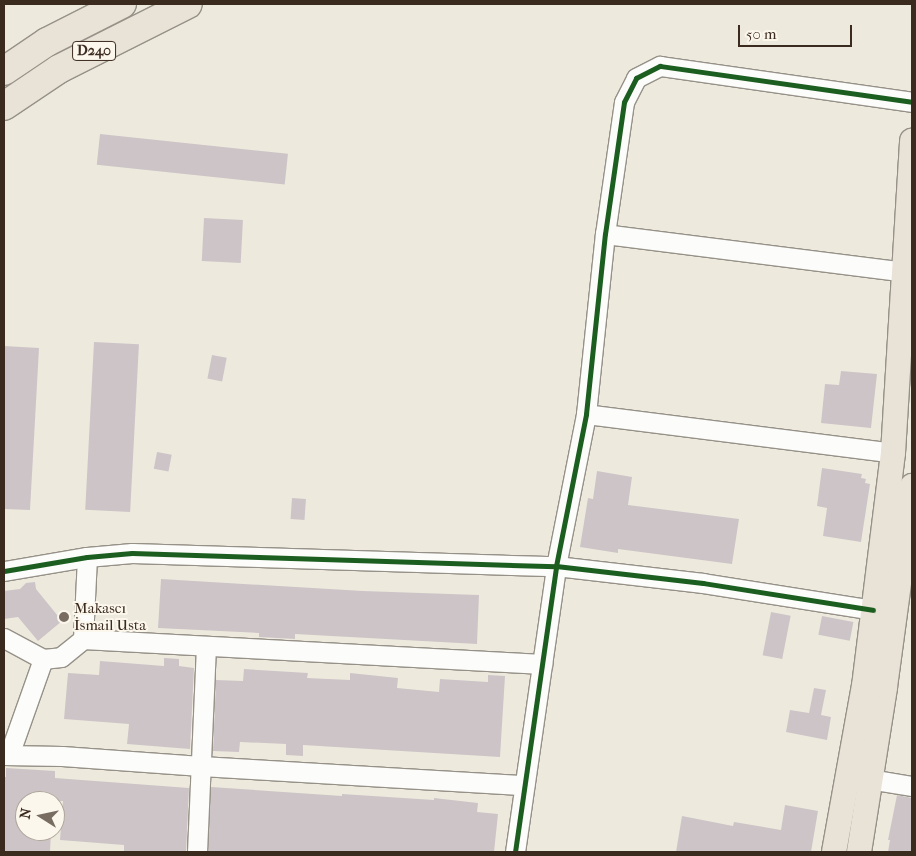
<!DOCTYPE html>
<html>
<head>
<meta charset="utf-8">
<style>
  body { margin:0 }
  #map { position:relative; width:916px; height:856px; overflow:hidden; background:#edeadd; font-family:"IM FELL French Canon",serif }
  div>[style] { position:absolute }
  .building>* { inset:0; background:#cdc4c8; transform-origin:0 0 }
  .roads { filter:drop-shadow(1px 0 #969188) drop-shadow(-1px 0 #969188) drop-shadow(0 1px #969188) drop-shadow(0 -1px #969188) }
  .minor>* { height:19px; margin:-9.5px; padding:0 9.5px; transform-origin:9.5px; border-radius:9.5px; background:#fcfcfa }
  .major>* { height:24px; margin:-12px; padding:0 12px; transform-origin:12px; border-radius:12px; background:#e9e2d6 }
  .highway>* { height:28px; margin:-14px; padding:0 14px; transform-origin:14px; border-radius:14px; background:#e9e2d6 }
  .cycleway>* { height:5px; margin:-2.5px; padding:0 2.5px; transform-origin:2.5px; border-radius:2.5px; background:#1b5e20 }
  .dots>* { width:14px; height:14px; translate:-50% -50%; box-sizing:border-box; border:2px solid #fbf7ec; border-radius:50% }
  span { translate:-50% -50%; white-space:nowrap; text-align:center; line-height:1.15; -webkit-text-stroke:4px #fbf7ec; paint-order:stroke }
  .shield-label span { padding:1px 4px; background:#fbf7ec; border:1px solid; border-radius:4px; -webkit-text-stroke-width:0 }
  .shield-label { font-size:14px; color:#3b2a1e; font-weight:700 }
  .poi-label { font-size:15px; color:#3b2a1e }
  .left { translate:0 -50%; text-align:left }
  .frame { position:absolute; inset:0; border:5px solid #3b2a1e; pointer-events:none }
  .north { position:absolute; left:15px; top:791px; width:50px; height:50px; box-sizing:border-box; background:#fbf7ec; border:1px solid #aea59a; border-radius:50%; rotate:280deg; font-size:14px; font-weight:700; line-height:20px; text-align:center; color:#3b2a1e }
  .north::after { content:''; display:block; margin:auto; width:18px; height:22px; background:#796d61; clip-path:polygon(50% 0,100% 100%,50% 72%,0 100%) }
  .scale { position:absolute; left:738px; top:25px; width:114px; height:22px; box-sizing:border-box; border:2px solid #3b2a1e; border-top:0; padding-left:6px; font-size:15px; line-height:18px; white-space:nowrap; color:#3b2a1e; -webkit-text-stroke:4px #fbf7ec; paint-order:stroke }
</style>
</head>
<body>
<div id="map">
  <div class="building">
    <div style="left:100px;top:134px;width:189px;height:31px;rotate:6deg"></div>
    <div style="left:204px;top:218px;width:39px;height:43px;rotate:3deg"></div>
    <div style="left:94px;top:342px;width:45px;height:168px;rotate:3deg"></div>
    <div style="clip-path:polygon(4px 346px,39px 348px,30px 510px,4px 509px)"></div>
    <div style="left:212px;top:355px;width:15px;height:24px;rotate:11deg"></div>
    <div style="clip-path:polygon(841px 371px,877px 374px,871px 428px,821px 423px,825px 384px,839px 385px)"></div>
    <div style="left:157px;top:452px;width:15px;height:17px;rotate:11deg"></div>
    <div style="clip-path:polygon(822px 468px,862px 474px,861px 478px,866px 479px,865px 483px,870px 484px,861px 542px,823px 536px,827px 508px,817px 506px)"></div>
    <div style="clip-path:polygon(597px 471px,632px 477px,628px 505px,739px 519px,732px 564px,618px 549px,618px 553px,580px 547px,588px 498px,593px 499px)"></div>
    <div style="left:292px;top:498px;width:14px;height:21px;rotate:4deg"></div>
    <div style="clip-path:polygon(161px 579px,363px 591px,479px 595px,477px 644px,295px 634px,295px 639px,259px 637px,259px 633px,158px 628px)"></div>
    <div style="clip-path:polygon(35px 582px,36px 589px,62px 621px,38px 641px,18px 617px,4px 619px,4px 591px,20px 589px,26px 583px)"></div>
    <div style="left:771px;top:612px;width:20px;height:44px;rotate:11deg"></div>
    <div style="left:822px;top:616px;width:32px;height:19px;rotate:11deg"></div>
    <div style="clip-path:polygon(164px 658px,179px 659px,179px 666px,194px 668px,190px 749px,127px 744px,129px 724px,64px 719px,68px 673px,99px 675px,100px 661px,164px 666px)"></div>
    <div style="clip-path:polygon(244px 669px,308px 673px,307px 678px,350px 680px,350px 673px,398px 678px,397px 688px,439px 692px,440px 679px,488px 682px,488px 675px,505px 676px,500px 757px,303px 745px,303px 756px,286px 755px,286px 744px,240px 742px,239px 752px,213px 751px,216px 680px,243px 681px)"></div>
    <div style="clip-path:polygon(814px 688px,826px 690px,821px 715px,831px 717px,827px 740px,786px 732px,790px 710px,809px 713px)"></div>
    <div style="clip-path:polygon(6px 768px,55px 771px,55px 778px,189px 788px,186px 852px,124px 852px,124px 845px,60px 840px,63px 801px,25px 801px,25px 831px,51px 831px,50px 852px,4px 852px,4px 777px,6px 777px)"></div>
    <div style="clip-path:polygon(211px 787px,342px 796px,342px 794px,434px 800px,434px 798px,478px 803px,477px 812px,498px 814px,494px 852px,208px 852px)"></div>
    <div style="clip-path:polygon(897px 795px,912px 798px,912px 852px,888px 852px,890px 840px,888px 840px)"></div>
    <div style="clip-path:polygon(785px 805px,818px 811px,811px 852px,676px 852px,682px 816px,733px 826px,734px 822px,781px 830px)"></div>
  </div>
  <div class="roads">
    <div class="minor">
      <div style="left:605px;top:234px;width:301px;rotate:7.2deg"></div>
      <div style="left:586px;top:414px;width:309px;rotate:7.2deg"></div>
      <div style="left:4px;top:571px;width:84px;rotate:-9.6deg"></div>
      <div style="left:87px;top:557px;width:45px;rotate:-5.1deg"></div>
      <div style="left:132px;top:553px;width:424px;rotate:1.8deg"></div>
      <div style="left:556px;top:566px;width:148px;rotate:6.6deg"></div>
      <div style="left:703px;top:583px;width:172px;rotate:9deg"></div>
      <div style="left:4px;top:638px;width:44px;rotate:28.3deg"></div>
      <div style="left:83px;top:639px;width:82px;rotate:-87.2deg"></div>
      <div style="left:4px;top:755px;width:58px;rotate:1deg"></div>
      <div style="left:62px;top:756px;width:139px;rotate:4.1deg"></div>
      <div style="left:201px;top:766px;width:324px;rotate:3.4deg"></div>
      <div style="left:9px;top:755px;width:102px;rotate:-70.5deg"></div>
      <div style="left:43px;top:659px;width:18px;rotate:-6deg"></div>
      <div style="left:61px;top:657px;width:28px;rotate:-39deg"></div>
      <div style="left:83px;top:639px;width:460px;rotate:3.1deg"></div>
      <div style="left:869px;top:779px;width:44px;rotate:9.2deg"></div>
      <div style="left:197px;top:852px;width:205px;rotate:-87.5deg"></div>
      <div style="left:515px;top:852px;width:289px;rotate:-81.8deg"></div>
      <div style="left:556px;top:566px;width:155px;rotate:-78.8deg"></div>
      <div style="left:586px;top:414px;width:181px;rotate:-84deg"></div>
      <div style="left:605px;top:234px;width:133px;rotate:-81.8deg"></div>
      <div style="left:624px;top:102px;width:27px;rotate:-63deg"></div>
      <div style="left:636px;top:78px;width:27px;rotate:-27deg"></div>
      <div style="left:660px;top:66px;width:255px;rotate:8.1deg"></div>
    </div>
    <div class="major">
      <div style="left:834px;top:852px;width:169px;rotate:-79.8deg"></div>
      <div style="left:864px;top:686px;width:235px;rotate:-82.9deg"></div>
      <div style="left:893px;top:453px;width:313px;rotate:-86.5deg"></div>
      <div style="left:859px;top:852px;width:167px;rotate:-81deg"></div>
      <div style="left:885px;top:687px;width:203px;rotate:-82.3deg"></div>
    </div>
    <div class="highway">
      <div style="left:4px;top:71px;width:52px;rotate:-34deg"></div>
      <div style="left:47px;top:42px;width:84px;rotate:-26.9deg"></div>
      <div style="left:4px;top:106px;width:66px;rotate:-33.9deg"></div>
      <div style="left:59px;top:69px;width:144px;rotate:-26.7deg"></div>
    </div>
  </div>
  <div class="cycleway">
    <div style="left:4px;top:571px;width:84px;rotate:-9.6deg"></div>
    <div style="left:87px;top:557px;width:45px;rotate:-5.1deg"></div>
    <div style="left:132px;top:553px;width:424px;rotate:1.8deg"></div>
    <div style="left:556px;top:566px;width:148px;rotate:6.6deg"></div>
    <div style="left:703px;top:583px;width:172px;rotate:9deg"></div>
    <div style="left:515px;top:852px;width:289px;rotate:-81.8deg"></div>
    <div style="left:556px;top:566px;width:155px;rotate:-78.8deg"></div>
    <div style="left:586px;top:414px;width:181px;rotate:-84deg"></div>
    <div style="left:605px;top:234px;width:133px;rotate:-81.8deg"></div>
    <div style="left:624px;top:102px;width:27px;rotate:-63deg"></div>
    <div style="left:636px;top:78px;width:27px;rotate:-27deg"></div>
    <div style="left:660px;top:66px;width:255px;rotate:8.1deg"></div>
  </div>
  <div class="dots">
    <div style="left:64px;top:617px;background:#796d61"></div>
  </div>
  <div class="shield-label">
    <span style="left:94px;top:51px">D240</span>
  </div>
  <div class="poi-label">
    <span class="left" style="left:74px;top:617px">Makascı<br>İsmail Usta</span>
  </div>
  <div class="frame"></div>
  <div class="north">N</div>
  <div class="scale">50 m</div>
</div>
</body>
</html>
